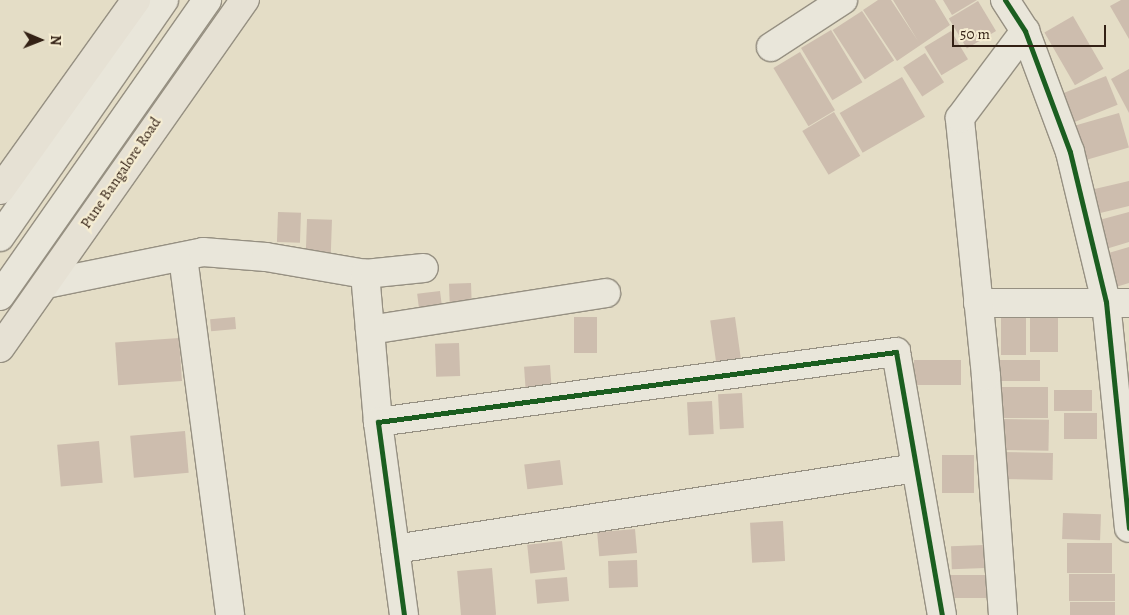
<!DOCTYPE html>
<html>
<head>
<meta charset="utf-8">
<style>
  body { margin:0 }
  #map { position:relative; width:1129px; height:615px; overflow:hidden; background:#e4ddc6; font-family:Alegreya,serif }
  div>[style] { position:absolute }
  .building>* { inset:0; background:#cdbdae; transform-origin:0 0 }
  .roads { filter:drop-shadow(1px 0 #969082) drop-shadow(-1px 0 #969082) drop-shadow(0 1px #969082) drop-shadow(0 -1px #969082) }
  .minor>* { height:28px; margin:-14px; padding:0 14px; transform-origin:14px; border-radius:14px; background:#e9e6da }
  .major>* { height:28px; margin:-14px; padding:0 14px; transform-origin:14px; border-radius:14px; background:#e6e1d4 }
  .cycleway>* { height:5px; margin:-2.5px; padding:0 2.5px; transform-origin:2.5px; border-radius:2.5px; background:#1b5e20 }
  span { translate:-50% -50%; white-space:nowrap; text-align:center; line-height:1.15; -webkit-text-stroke:4.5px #f6edd2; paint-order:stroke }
  .street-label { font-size:15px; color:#332115 }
  .north { position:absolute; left:15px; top:15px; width:50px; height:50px; -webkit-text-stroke:4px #f6edd2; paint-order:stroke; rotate:91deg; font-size:14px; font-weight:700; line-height:20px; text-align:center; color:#332115 }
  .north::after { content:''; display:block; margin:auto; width:18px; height:22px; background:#332115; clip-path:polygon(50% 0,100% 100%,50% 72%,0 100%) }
  .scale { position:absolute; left:952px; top:25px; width:154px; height:22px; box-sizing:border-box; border:2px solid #332115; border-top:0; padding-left:6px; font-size:15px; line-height:18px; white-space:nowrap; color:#332115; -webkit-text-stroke:4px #f6edd2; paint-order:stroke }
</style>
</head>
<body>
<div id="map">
  <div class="building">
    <div style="clip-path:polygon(878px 0,891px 0,918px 41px,893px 0,935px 0,950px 25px,897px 61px,863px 10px)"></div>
    <div style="clip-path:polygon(943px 0,977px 0,952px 15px)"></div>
    <div style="clip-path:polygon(1121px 0,1129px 0,1129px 39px,1110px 6px)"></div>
    <div style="left:978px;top:1px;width:35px;height:34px;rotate:59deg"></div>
    <div style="left:862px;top:11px;width:59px;height:35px;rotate:57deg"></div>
    <div style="left:1073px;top:16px;width:61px;height:33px;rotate:60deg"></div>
    <div style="left:831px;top:30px;width:61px;height:35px;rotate:59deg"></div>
    <div style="left:951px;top:31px;width:33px;height:31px;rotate:59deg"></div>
    <div style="left:800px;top:52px;width:68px;height:31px;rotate:59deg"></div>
    <div style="left:925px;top:53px;width:35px;height:26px;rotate:57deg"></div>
    <div style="clip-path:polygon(1129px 69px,1129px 113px,1111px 79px)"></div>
    <div style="left:1106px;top:76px;width:31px;height:49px;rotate:68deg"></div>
    <div style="left:902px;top:77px;width:46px;height:72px;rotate:60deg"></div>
    <div style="left:834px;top:112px;width:51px;height:37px;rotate:59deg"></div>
    <div style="left:1119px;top:113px;width:36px;height:51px;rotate:74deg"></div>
    <div style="clip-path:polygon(1129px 181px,1129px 206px,1092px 215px,1086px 191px)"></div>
    <div style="left:278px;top:212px;width:23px;height:30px;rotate:2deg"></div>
    <div style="clip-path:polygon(1129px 212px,1129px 242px,1096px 252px,1088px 223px)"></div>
    <div style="left:307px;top:219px;width:25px;height:42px;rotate:2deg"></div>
    <div style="clip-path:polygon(1129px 247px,1129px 283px,1106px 290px,1095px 257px)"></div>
    <div style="left:471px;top:283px;width:26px;height:22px;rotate:88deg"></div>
    <div style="left:440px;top:291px;width:26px;height:23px;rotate:83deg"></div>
    <div style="left:1026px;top:313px;width:42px;height:25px;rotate:90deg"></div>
    <div style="left:235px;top:317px;width:12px;height:25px;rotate:85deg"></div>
    <div style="left:574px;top:317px;width:23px;height:36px"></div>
    <div style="left:735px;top:317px;width:44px;height:25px;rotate:82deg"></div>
    <div style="left:1030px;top:318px;width:28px;height:34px"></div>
    <div style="left:179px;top:338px;width:43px;height:64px;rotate:86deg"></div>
    <div style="left:459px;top:343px;width:33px;height:24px;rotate:88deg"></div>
    <div style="left:914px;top:360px;width:47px;height:25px"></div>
    <div style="left:997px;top:360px;width:43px;height:21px"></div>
    <div style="left:550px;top:365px;width:32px;height:26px;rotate:86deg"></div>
    <div style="left:1000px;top:387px;width:48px;height:31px"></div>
    <div style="left:1054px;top:390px;width:38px;height:21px"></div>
    <div style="left:742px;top:393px;width:35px;height:24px;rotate:87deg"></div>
    <div style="left:712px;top:401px;width:33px;height:25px;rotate:87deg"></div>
    <div style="left:1064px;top:413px;width:33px;height:26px"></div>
    <div style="left:1001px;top:419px;width:48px;height:31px;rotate:1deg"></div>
    <div style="left:185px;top:431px;width:42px;height:55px;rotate:85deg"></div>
    <div style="left:99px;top:441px;width:42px;height:42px;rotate:85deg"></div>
    <div style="left:1001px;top:452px;width:52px;height:27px;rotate:1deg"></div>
    <div style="left:942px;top:455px;width:32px;height:38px"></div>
    <div style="left:560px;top:460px;width:25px;height:36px;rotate:83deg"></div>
    <div style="left:1063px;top:513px;width:38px;height:26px;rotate:2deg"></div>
    <div style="left:783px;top:521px;width:40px;height:33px;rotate:87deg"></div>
    <div style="left:635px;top:529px;width:24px;height:38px;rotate:85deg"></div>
    <div style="left:562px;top:541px;width:29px;height:35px;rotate:84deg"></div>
    <div style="left:1067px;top:543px;width:45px;height:30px"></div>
    <div style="left:984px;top:545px;width:23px;height:33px;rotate:88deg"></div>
    <div style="left:637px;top:560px;width:27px;height:29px;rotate:88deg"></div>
    <div style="left:492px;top:568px;width:47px;height:35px;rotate:85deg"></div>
    <div style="left:1069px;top:574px;width:46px;height:27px"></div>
    <div style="left:986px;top:575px;width:23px;height:40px;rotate:90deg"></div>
    <div style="left:567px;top:577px;width:24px;height:32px;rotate:85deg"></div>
    <div style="left:1070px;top:602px;width:45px;height:13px"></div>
  </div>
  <div class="roads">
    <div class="minor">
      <div style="left:1005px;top:0;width:37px;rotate:57deg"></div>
      <div style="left:1025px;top:31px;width:129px;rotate:69.6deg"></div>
      <div style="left:1070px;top:152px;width:154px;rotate:76.5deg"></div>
      <div style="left:1106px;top:302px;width:227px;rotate:84.2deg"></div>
      <div style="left:771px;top:47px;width:86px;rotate:-33.1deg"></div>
      <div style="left:0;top:237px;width:288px;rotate:-55.3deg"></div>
      <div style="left:183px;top:257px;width:361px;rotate:82.5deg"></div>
      <div style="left:46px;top:284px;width:160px;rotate:-11.5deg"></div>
      <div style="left:203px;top:252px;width:63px;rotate:4.5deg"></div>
      <div style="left:266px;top:257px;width:100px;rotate:9.7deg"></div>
      <div style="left:0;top:296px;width:361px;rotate:-55deg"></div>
      <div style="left:978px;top:303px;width:151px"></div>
      <div style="left:370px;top:330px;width:239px;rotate:-8.9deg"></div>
      <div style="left:378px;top:422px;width:149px;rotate:-95deg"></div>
      <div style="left:365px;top:274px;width:59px;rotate:-5.8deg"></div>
      <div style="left:395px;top:549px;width:527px;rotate:-8.84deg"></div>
      <div style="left:404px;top:615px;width:195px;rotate:-97.7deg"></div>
      <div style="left:378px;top:422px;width:523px;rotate:-7.7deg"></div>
      <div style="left:896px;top:352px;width:267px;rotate:80.1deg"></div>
      <div style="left:1003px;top:615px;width:240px;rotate:-94.1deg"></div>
      <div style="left:986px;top:376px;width:259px;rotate:-95.8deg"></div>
      <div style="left:960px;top:118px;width:109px;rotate:-53.2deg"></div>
    </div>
    <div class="major">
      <div style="left:0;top:190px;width:234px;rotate:-54.4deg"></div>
      <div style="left:0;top:348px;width:426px;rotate:-54.9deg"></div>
    </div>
  </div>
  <div class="cycleway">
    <div style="left:1005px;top:0;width:37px;rotate:57deg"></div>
    <div style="left:1025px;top:31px;width:129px;rotate:69.6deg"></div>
    <div style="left:1070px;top:152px;width:154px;rotate:76.5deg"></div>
    <div style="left:1106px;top:302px;width:227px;rotate:84.2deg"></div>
    <div style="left:404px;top:615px;width:195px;rotate:-97.7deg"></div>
    <div style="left:378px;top:422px;width:523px;rotate:-7.7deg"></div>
    <div style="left:896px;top:352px;width:267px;rotate:80.1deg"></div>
  </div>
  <div class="street-label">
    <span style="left:121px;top:173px;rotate:-56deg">Pune Bangalore Road</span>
  </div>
  <div class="north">N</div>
  <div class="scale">50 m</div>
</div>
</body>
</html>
